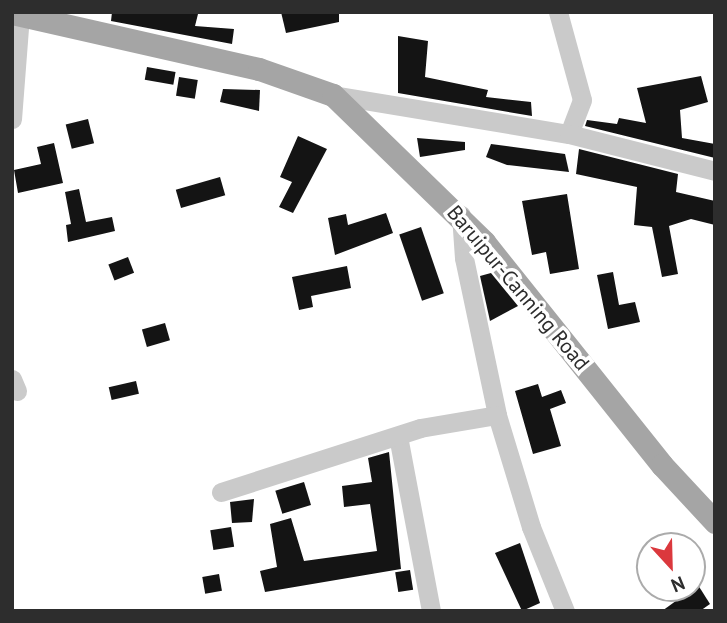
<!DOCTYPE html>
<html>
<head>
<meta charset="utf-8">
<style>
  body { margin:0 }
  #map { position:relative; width:727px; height:623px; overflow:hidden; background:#fff; font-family:"PT Sans",sans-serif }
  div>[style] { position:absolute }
  .building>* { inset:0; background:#141414; transform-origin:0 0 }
  .minor>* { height:19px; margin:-9.5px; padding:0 9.5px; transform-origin:9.5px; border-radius:9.5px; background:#cacaca }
  .major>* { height:23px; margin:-11.5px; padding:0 11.5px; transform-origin:11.5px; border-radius:11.5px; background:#a5a5a5 }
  span { translate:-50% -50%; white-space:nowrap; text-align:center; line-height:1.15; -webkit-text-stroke:7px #fff; paint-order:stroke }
  .street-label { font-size:21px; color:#2d2d2d }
  .frame { position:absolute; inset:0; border:14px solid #2d2d2d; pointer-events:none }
  .north { position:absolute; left:636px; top:532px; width:70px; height:70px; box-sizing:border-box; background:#fff; border:2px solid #ababab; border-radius:50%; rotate:158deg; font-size:19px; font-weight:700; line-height:28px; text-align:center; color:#2d2d2d }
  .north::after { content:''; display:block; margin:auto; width:24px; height:32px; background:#db383d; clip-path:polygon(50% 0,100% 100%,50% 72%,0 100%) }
</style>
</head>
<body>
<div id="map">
  <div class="building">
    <div style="clip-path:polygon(112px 12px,198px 14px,195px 26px,234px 29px,232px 44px,111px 21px)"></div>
    <div style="clip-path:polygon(281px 12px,339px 12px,339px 22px,286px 33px)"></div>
    <div style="clip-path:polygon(398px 36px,428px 41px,425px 77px,488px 90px,486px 97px,531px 102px,532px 116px,398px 93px)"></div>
    <div style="left:147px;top:67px;width:29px;height:13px;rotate:10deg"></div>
    <div style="clip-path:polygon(701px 76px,708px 102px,680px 110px,682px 138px,715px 144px,715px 158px,585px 126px,587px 120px,617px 124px,619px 118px,646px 123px,637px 88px)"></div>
    <div style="left:179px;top:77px;width:19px;height:19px;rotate:9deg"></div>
    <div style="clip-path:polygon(223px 89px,260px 90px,259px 111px,220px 102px)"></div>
    <div style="left:88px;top:119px;width:25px;height:23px;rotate:76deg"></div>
    <div style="clip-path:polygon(298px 136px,327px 149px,293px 213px,279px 207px,292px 182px,280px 177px)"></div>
    <div style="clip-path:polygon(417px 138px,465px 142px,465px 150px,420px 157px)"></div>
    <div style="clip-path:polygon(54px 143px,63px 183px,18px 193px,14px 170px,41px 164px,37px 147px)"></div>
    <div style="clip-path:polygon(491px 144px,565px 154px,569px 172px,507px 165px,486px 157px)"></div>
    <div style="clip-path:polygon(579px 149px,678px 174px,676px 192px,715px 201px,715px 225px,691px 219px,669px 226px,678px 274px,662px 277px,652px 227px,634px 225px,637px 187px,576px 174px)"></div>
    <div style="left:220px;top:177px;width:19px;height:46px;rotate:74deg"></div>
    <div style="clip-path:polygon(79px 189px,86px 222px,112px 217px,115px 231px,68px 242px,66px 225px,71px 224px,65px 192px)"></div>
    <div style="clip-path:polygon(567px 194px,579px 269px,550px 274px,546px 252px,532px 255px,522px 201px)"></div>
    <div style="clip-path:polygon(386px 213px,393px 233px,335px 255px,328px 218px,346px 214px,348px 225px)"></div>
    <div style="left:421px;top:227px;width:70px;height:23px;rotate:71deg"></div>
    <div style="left:128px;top:257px;width:17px;height:21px;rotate:69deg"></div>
    <div style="clip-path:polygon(347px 266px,351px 288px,311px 296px,313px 307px,299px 310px,292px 277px)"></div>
    <div style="clip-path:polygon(613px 272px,619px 305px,635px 302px,640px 322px,608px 329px,597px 275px)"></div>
    <div style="clip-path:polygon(491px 273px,518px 306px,490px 321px,480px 276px)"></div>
    <div style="left:165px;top:323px;width:18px;height:24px;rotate:74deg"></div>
    <div style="left:136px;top:381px;width:13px;height:28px;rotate:77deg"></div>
    <div style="clip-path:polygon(538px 384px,542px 397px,561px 390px,566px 403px,550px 409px,561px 446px,533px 454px,515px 391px)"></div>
    <div style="clip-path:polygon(389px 452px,401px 569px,265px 592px,260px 571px,277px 567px,270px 524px,291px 518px,304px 561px,377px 551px,370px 504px,344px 507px,342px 486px,372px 482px,368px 458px)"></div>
    <div style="left:304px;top:482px;width:24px;height:30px;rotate:73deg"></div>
    <div style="clip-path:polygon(254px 499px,252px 522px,232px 523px,230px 502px)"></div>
    <div style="left:231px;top:527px;width:20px;height:21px;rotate:81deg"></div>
    <div style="clip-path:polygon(520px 543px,540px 603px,522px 611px,495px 553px)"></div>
    <div style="left:410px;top:570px;width:20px;height:15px;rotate:81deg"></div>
    <div style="left:219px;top:574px;width:17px;height:17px;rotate:80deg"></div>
    <div style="clip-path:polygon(698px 585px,710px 604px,700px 611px,662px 611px)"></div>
  </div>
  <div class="minor">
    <div style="left:558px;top:12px;width:91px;rotate:74.7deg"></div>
    <div style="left:582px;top:100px;width:36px;rotate:111deg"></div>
    <div style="left:333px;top:95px;width:239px;rotate:9.4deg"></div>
    <div style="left:569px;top:134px;width:151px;rotate:14.2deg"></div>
    <div style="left:12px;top:119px;width:105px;rotate:-85.6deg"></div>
    <div style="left:461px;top:215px;width:43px;rotate:86deg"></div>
    <div style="left:464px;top:258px;width:160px;rotate:78.1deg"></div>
    <div style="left:497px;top:415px;width:117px;rotate:73.1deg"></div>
    <div style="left:531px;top:527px;width:91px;rotate:68deg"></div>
    <div style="left:12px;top:379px;width:13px;rotate:67deg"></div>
    <div style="left:398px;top:436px;width:178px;rotate:79.3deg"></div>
    <div style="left:221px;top:492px;width:209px;rotate:-17.8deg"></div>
    <div style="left:420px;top:428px;width:78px;rotate:-9.6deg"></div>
  </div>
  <div class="major">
    <div style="left:12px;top:13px;width:253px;rotate:12.8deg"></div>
    <div style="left:259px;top:69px;width:78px;rotate:19.4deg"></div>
    <div style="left:333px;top:95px;width:211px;rotate:44.2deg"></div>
    <div style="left:484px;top:242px;width:285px;rotate:51.4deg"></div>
    <div style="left:662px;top:465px;width:78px;rotate:47.1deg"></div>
  </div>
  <div class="street-label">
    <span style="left:518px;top:288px;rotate:50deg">Baruipur-Canning Road</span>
  </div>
  <div class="frame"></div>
  <div class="north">N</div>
</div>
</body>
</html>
